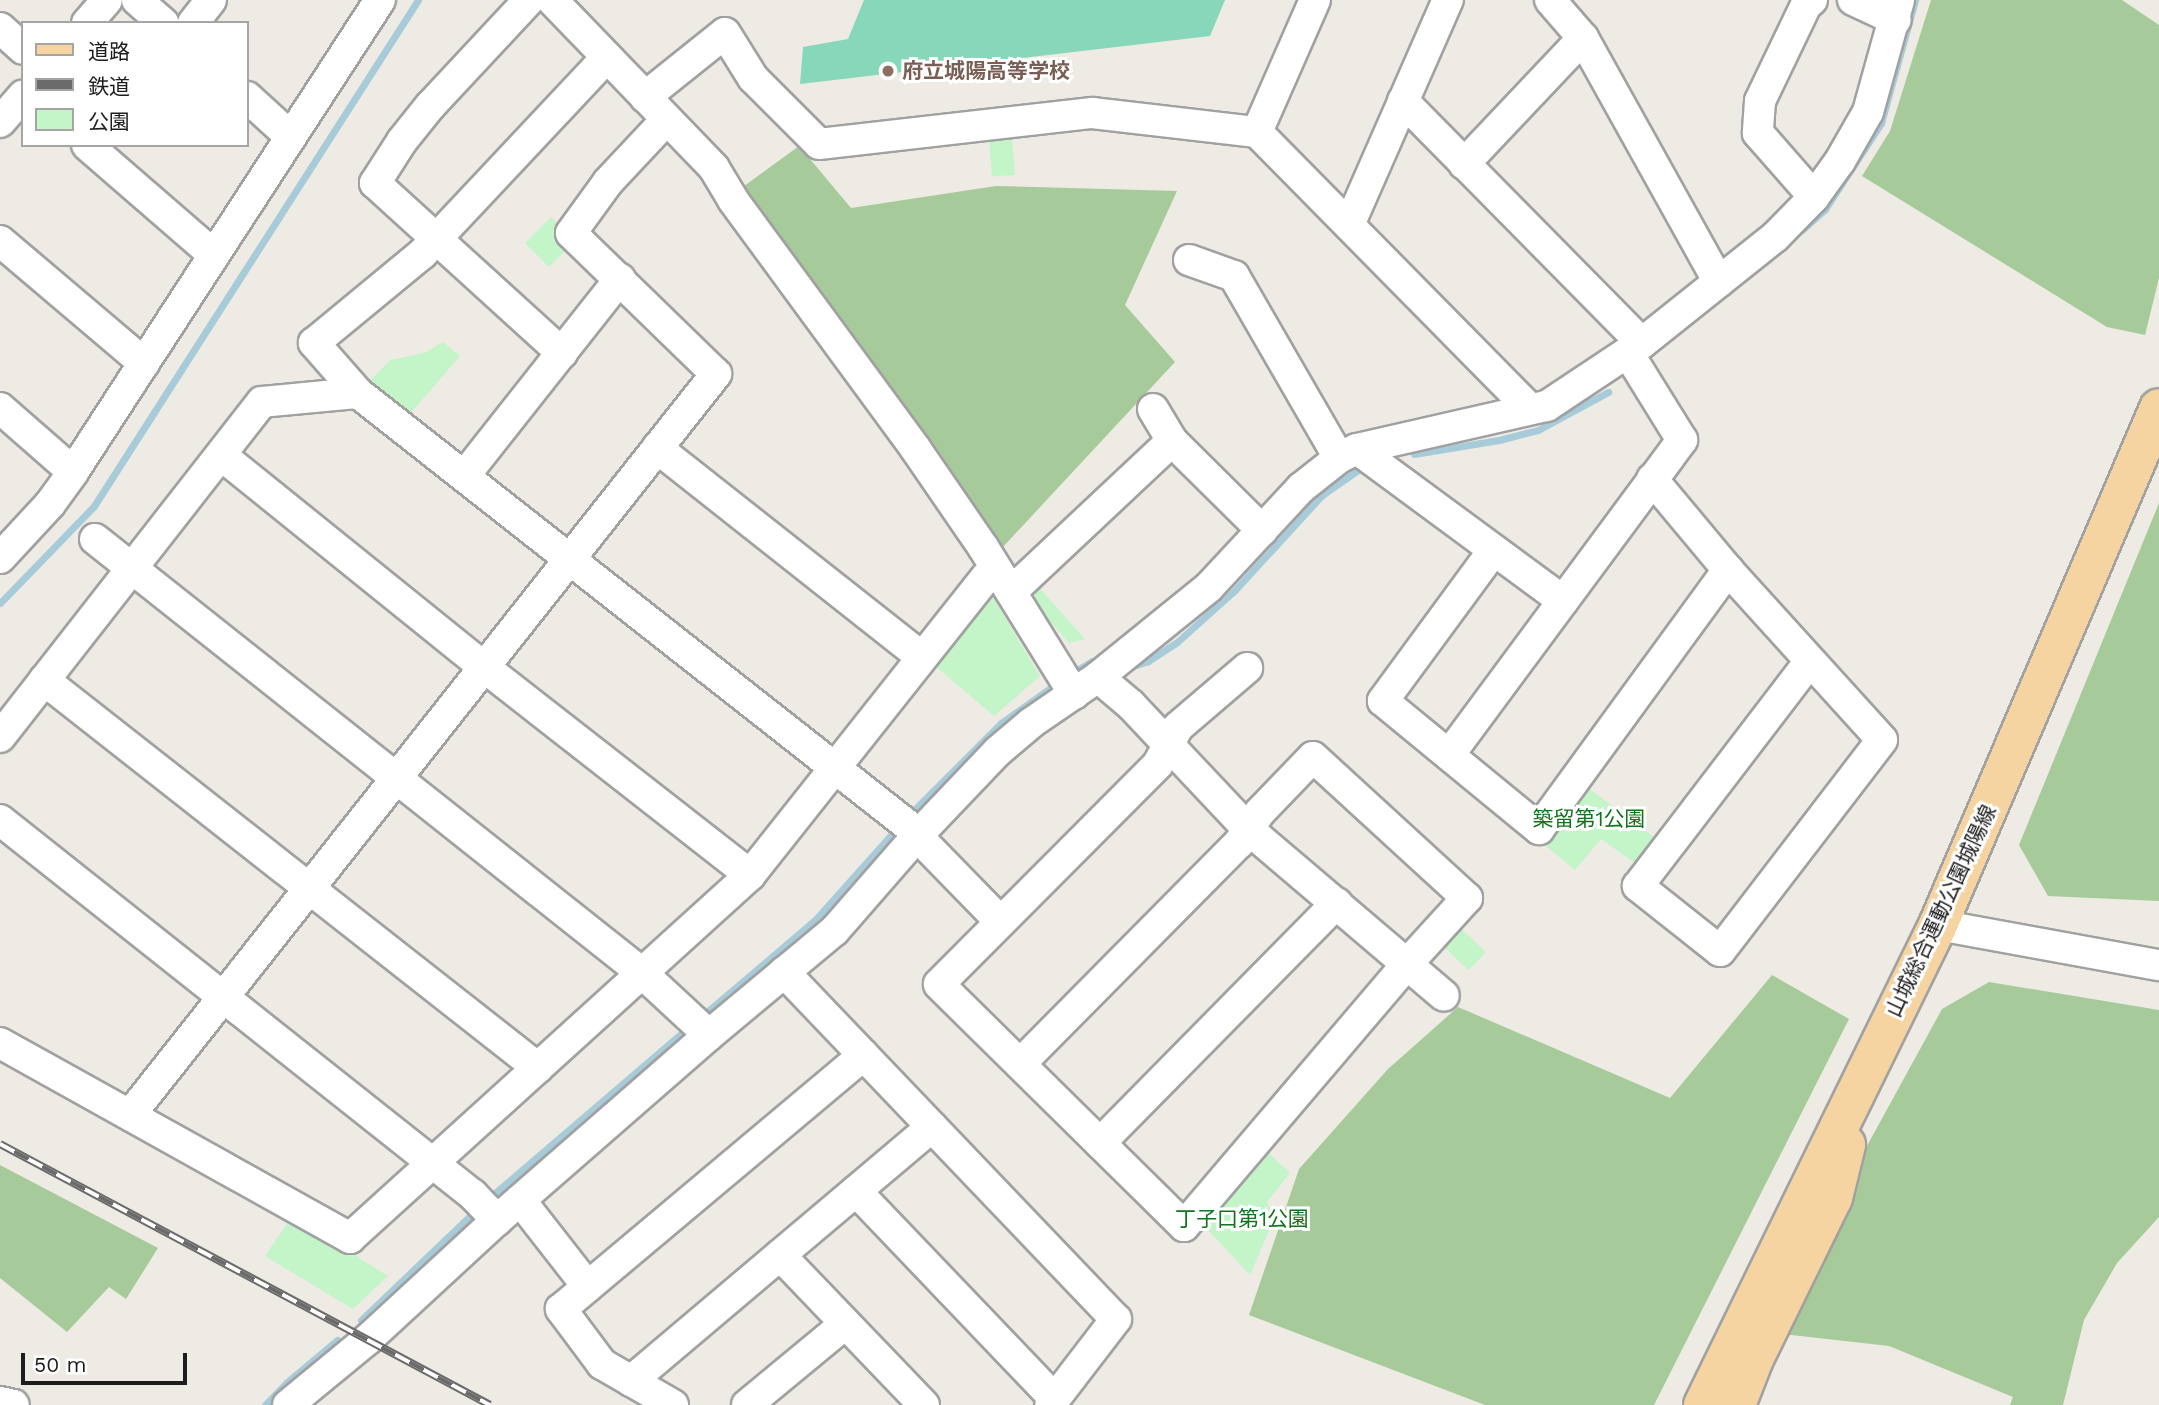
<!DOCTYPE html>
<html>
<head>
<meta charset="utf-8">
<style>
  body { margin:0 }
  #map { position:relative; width:2159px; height:1405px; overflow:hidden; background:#edebe3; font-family:"Work Sans","Noto Sans JP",sans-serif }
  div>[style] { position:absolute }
  .forest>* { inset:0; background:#a7ca9b }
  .park>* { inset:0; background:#c3f5c9; transform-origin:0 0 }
  .pitch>* { inset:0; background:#87d7bb }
  .stream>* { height:7px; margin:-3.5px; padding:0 3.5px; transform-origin:3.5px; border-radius:3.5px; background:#a7cbd8 }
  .roads { filter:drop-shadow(2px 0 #a1a1a1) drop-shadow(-2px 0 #a1a1a1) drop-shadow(0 2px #a1a1a1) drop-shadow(0 -2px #a1a1a1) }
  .minor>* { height:30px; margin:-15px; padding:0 15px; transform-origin:15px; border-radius:15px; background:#fff }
  .major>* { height:38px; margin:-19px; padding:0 19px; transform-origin:19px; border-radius:19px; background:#f5d4a1 }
  .rail>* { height:8px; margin-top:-4px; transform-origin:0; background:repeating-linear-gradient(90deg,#fff 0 16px,#6b6b6b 0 32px); box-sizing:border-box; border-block:2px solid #6b6b6b }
  .dots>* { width:19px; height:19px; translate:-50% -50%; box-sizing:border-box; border:4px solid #fff; border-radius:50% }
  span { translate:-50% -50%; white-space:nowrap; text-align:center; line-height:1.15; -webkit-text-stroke:6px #fff; paint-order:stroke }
  .education-label { font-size:21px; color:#785e54; font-weight:700 }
  .left { translate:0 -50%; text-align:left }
  .park-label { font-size:21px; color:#13731f }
  .street-label { font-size:21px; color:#1d1d1d }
  .legend { position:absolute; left:21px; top:21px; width:228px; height:126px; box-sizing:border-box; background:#fff; border:2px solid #a5a5a5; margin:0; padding:9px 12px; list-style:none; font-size:21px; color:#1d1d1d }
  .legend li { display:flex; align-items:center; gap:14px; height:35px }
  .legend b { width:35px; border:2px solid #a5a5a5 }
  .scale { position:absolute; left:21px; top:1353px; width:166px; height:32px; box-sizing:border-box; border:4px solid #1d1d1d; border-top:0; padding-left:9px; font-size:21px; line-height:24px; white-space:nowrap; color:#1d1d1d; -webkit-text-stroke:5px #fff; paint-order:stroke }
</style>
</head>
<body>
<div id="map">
  <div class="forest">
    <div style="clip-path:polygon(1931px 0,2122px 0,2159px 25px,2159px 278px,2145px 335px,2107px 327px,1862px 176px,1890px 131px)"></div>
    <div style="clip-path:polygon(799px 146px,851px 208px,996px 186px,1177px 191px,1125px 305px,1175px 362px,1002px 548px,736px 192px)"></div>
    <div style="clip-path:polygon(2159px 503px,2159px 901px,2048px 896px,2019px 845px)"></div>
    <div style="clip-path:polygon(1772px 975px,1849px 1019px,1654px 1405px,1485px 1405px,1249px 1315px,1299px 1169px,1388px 1069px,1458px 1007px,1670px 1098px)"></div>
    <div style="clip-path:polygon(1989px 982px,2159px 1010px,2159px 1217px,2117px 1263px,2084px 1320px,2063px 1405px,2010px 1405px,2013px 1397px,1889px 1346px,1765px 1332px,1942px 1009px)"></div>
    <div style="clip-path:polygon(0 1165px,158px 1248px,126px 1299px,109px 1287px,67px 1332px,0 1278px)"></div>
  </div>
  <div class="park">
    <div style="left:1012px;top:135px;width:40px;height:23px;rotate:86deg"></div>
    <div style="clip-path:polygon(551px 217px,561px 227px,571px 245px,549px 267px,525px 243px)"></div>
    <div style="clip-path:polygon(443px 342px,460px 356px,408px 416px,368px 383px,390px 360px,424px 353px)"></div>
    <div style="clip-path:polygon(1036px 584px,1085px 639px,1069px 643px,1049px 620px,1035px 599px)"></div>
    <div style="clip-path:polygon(987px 587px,1040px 676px,994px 716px,928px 660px)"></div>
    <div style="clip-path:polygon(1583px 784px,1662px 843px,1642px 868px,1601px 839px,1575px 870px,1541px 842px)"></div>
    <div style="left:1458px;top:926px;width:38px;height:25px;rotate:43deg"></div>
    <div style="clip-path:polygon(1264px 1149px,1290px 1173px,1267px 1202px,1274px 1219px,1250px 1275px,1207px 1229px,1207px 1214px)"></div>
    <div style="clip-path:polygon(292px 1216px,388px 1276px,353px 1309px,265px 1256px)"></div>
  </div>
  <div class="pitch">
    <div style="clip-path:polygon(864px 0,1225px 0,1210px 36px,800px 84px,803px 47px,848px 39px)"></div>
  </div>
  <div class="stream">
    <div style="left:1802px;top:230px;width:31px;rotate:-42deg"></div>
    <div style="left:1825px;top:209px;width:103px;rotate:-56.9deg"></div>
    <div style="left:1881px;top:123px;width:128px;rotate:-74.5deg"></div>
    <div style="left:1414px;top:454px;width:86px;rotate:-9.4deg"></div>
    <div style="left:1499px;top:440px;width:40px;rotate:-14.4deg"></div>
    <div style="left:1538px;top:430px;width:80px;rotate:-28.5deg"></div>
    <div style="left:0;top:603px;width:135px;rotate:-45.9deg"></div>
    <div style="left:94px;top:506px;width:601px;rotate:-57.37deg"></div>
    <div style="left:1133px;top:666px;width:16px;rotate:-18deg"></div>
    <div style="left:1148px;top:661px;width:33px;rotate:-33deg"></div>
    <div style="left:1176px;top:643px;width:79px;rotate:-41.9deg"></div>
    <div style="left:1235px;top:590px;width:129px;rotate:-47.5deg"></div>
    <div style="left:1322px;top:495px;width:47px;rotate:-34.7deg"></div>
    <div style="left:1069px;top:675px;width:27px;rotate:-31deg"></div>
    <div style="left:907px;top:817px;width:133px;rotate:-45deg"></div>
    <div style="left:1001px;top:723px;width:71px;rotate:-35.3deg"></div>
    <div style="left:701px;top:1017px;width:150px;rotate:-40.4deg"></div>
    <div style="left:815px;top:920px;width:126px;rotate:-48.2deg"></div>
    <div style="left:488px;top:1199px;width:265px;rotate:-40.6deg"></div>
    <div style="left:361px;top:1320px;width:161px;rotate:-43.7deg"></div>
    <div style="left:265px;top:1405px;width:30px;rotate:-46deg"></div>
    <div style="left:286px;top:1383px;width:67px;rotate:-40.1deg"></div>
  </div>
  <div class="roads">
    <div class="minor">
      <div style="left:137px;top:0;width:35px;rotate:41deg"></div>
      <div style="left:529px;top:0;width:145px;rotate:133deg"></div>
      <div style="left:430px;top:106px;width:45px;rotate:128.7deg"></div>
      <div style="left:402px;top:141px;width:50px;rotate:122.7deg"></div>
      <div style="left:375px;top:183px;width:253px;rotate:42.3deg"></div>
      <div style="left:552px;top:0;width:233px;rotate:46deg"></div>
      <div style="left:714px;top:168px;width:37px;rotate:59deg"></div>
      <div style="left:733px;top:200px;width:308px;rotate:53.7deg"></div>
      <div style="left:915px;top:448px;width:120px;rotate:55.5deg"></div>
      <div style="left:983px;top:547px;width:173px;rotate:58.2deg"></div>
      <div style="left:1550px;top:0;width:50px;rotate:49deg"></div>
      <div style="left:1583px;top:38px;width:279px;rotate:60.9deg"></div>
      <div style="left:1812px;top:0;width:8px;rotate:140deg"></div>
      <div style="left:1806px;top:5px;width:106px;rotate:115.6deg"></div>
      <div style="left:1760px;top:101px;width:32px;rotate:94deg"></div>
      <div style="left:1758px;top:133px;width:85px;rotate:48.8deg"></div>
      <div style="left:1853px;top:0;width:47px;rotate:24.9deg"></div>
      <div style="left:87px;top:23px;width:30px;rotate:-49deg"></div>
      <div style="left:193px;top:23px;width:29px;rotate:-52deg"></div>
      <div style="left:0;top:28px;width:31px;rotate:42deg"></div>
      <div style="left:247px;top:97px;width:59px;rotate:42.3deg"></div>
      <div style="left:645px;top:97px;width:102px;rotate:-38.7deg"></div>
      <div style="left:725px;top:33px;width:53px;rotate:58.1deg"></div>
      <div style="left:753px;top:78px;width:93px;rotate:45deg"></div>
      <div style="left:819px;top:144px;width:275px;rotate:-6.5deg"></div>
      <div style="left:1092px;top:113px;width:166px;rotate:6.6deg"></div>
      <div style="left:1257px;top:132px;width:389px;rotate:45.4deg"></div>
      <div style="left:1403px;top:101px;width:340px;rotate:45.4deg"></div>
      <div style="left:0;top:122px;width:35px;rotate:-49deg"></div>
      <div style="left:1257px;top:132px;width:144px;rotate:-66.3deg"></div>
      <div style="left:87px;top:145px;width:168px;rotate:40.9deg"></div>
      <div style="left:1464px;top:164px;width:173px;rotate:-46.6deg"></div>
      <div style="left:1349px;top:225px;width:246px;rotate:-66.3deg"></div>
      <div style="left:0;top:241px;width:189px;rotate:40.3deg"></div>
      <div style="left:1189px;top:260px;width:48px;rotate:19.6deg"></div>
      <div style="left:1234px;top:276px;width:210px;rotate:60deg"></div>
      <div style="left:358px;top:393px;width:67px;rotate:-131.3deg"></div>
      <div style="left:314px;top:343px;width:140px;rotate:-39.5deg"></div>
      <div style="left:422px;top:254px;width:270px;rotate:-46.8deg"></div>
      <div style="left:0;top:408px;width:97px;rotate:41.2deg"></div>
      <div style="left:1153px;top:409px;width:37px;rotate:59deg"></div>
      <div style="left:657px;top:448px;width:337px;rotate:38.3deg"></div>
      <div style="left:1357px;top:449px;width:256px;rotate:36.4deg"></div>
      <div style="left:221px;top:455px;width:338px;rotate:38.9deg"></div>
      <div style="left:484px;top:667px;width:338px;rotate:38deg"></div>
      <div style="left:465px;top:475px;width:250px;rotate:-51.7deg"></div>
      <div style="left:1652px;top:479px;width:119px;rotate:50.1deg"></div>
      <div style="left:1728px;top:570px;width:229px;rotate:47.8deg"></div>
      <div style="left:1882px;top:740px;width:266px;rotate:127.5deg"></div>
      <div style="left:1720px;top:951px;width:105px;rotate:-141.6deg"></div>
      <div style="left:1638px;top:886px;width:283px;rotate:-52.6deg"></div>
      <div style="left:95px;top:539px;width:698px;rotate:38.43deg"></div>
      <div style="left:642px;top:973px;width:91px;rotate:42.8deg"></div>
      <div style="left:1493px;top:551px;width:186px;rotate:126.3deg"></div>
      <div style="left:1383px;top:701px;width:202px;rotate:39.4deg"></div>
      <div style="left:1539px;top:829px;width:321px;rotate:-53.9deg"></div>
      <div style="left:0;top:558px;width:74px;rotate:-47.2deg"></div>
      <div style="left:50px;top:504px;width:39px;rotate:-54deg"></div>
      <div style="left:73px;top:472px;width:563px;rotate:-56.96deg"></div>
      <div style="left:1011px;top:592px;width:221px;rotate:-43.2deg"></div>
      <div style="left:1172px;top:441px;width:127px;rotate:44.7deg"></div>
      <div style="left:1098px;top:677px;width:43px;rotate:40.3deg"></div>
      <div style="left:1131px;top:705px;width:170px;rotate:46.7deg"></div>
      <div style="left:1248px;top:829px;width:257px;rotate:40.4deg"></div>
      <div style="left:44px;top:680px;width:628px;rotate:38.15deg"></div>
      <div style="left:0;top:737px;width:425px;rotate:-52deg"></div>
      <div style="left:262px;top:402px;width:96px;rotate:-5.4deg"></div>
      <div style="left:358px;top:393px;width:714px;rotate:38.17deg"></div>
      <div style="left:1449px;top:755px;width:392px;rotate:-53.5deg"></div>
      <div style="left:1682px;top:440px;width:102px;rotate:-121.8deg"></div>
      <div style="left:0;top:820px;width:604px;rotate:38.41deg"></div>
      <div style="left:473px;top:1195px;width:35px;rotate:46deg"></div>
      <div style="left:917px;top:836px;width:119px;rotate:45.7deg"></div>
      <div style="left:1938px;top:925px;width:225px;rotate:10.3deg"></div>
      <div style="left:784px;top:972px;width:480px;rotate:46.3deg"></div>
      <div style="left:1116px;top:1319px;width:108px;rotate:127.5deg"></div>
      <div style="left:0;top:1043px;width:401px;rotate:29.1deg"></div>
      <div style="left:350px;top:1238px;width:540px;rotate:-42.22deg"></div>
      <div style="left:750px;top:875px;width:380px;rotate:-51.6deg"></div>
      <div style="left:1020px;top:1064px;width:311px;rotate:-45.3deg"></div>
      <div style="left:1239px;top:843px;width:37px;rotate:-56deg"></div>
      <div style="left:1260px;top:812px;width:76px;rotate:-46.1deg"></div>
      <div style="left:1313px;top:757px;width:209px;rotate:42.5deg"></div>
      <div style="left:1467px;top:898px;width:89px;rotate:132.3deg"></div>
      <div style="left:1407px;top:964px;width:344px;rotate:130.4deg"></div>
      <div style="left:1184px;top:1226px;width:344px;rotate:-135.4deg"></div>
      <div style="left:939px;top:984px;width:310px;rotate:-45.1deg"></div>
      <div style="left:1158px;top:764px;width:42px;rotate:-61.6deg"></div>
      <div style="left:1178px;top:727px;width:91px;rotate:-40.5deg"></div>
      <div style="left:130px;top:1115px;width:945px;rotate:-51.66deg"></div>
      <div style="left:716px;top:374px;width:202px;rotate:-135.8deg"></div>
      <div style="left:571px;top:233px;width:63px;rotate:-54deg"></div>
      <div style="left:608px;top:182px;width:86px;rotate:-46.9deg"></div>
      <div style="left:1100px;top:1143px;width:337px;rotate:-45.4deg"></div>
      <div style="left:856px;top:1191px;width:288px;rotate:46.3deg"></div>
      <div style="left:520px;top:1200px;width:110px;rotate:52deg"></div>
      <div style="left:780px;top:1255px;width:208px;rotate:46.2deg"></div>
      <div style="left:631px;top:1381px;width:394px;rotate:-40.2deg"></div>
      <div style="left:0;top:1402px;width:14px;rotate:12deg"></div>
      <div style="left:288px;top:1405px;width:104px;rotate:-39.5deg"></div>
      <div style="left:368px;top:1339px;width:176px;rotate:-42.7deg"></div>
      <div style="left:497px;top:1220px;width:281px;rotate:-41.1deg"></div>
      <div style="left:709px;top:1035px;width:163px;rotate:-39.8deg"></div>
      <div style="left:834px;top:931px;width:126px;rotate:-48.9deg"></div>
      <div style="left:917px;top:836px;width:117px;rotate:-46.4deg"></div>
      <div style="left:998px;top:751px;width:43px;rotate:-40.3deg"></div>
      <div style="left:1031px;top:723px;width:81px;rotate:-34.5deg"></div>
      <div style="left:1098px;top:677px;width:143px;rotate:-39deg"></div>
      <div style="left:1209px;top:587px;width:135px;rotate:-47.1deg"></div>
      <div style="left:1301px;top:488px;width:48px;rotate:-38.3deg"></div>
      <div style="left:1339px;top:458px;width:20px;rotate:-27deg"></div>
      <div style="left:1357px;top:449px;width:195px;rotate:-12.8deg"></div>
      <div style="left:1547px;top:406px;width:114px;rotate:-33.6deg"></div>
      <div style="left:1642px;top:343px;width:170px;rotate:-38.6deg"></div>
      <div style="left:1775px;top:237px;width:56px;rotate:-45.7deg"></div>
      <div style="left:1814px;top:197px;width:44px;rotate:-54.2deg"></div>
      <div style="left:1840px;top:161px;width:56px;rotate:-60.3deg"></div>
      <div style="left:1868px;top:112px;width:116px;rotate:-74.5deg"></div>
      <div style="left:673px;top:1405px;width:82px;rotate:-150deg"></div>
      <div style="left:602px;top:1364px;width:69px;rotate:-126.7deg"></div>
      <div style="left:561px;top:1309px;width:395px;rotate:-40deg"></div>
      <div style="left:747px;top:1405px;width:127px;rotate:-39.6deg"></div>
    </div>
    <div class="major">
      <div style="left:1703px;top:1405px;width:534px;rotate:-63.91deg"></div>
      <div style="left:1938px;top:925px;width:562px;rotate:-66.85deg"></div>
      <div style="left:1736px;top:1405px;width:49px;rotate:-68.6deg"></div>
      <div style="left:1754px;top:1359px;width:179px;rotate:-63.9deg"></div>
      <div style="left:1833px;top:1198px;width:55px;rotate:-76.2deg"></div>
    </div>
  </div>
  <div class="rail">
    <div style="left:0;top:1144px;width:555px;rotate:28.04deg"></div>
  </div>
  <div class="dots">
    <div style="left:888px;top:71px;background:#8d6e63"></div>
  </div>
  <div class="education-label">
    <span class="left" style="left:902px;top:71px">府立城陽高等学校</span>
  </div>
  <div class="park-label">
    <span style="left:1589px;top:819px">築留第1公園</span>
    <span style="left:1242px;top:1219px">丁子口第1公園</span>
  </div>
  <div class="street-label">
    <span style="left:1941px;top:911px;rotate:-65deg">山城総合運動公園城陽線</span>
  </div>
  <ul class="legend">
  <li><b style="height:9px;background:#f5d4a1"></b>道路</li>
  <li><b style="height:9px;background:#6b6b6b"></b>鉄道</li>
  <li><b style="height:19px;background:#c3f5c9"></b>公園</li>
  </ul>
  <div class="scale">50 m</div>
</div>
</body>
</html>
